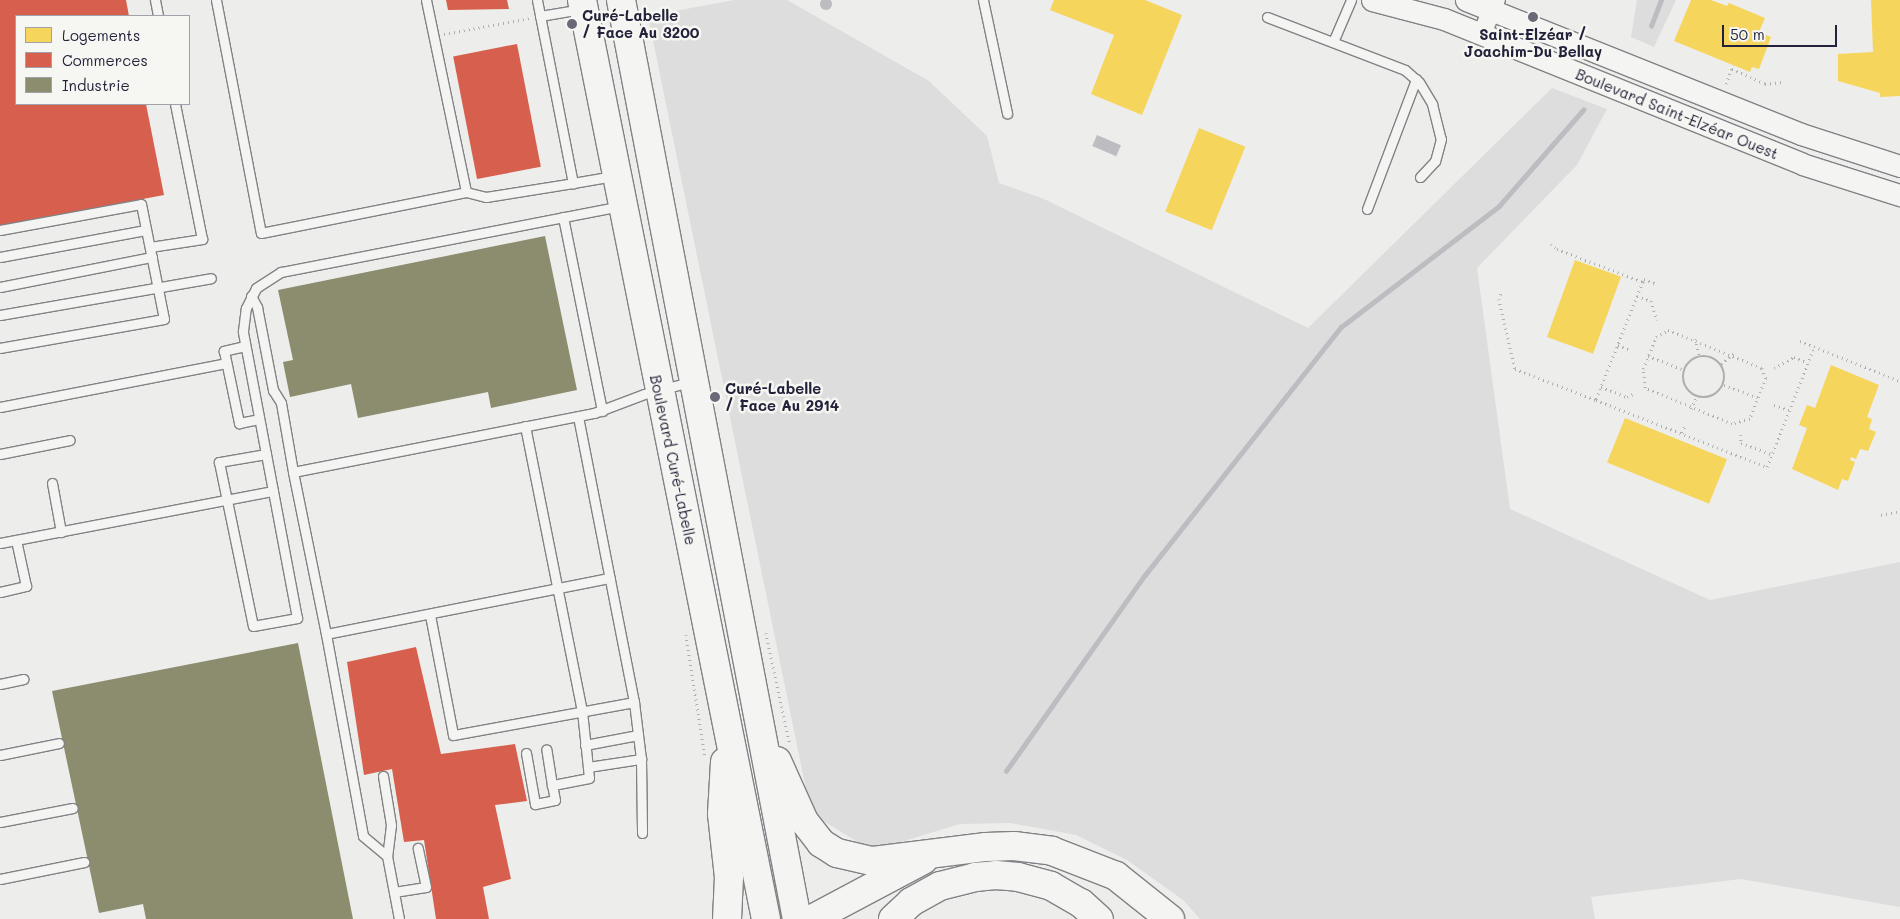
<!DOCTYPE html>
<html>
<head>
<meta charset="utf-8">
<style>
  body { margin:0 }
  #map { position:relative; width:1900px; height:919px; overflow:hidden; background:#ededec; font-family:Mali,sans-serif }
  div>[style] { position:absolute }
  .green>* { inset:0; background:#ddd }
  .water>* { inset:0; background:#bcbcc1; transform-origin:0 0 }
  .round { border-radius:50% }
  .homes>* { inset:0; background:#f6d55c; transform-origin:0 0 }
  .shops>* { inset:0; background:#d6604d; transform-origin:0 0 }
  .industry>* { inset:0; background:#8c8c6e }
  .stream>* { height:4.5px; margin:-2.25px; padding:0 2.25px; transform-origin:2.25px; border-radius:2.25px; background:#bcbcc1 }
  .path>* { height:2.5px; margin-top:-1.25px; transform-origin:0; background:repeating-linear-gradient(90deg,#afafb0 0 1px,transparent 0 5px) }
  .path>.ring { margin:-1.25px; padding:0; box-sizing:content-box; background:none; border:2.5px solid #afafb0; border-radius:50% }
  .roads { filter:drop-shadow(1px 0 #828286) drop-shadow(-1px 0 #828286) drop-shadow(0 1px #828286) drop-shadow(0 -1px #828286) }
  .service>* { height:9px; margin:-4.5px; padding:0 4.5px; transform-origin:4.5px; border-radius:4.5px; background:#f4f4f2 }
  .minor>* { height:18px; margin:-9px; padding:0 9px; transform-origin:9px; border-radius:9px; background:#f4f4f2 }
  .tertiary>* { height:21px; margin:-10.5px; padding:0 10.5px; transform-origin:10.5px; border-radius:10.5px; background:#f4f4f2 }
  .primary>* { height:28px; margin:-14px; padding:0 14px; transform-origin:14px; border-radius:14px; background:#f4f4f2 }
  .dots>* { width:14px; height:14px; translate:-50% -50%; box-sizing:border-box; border:2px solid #f6f6f2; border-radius:50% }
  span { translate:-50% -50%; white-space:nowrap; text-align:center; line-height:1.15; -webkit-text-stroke:5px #f6f6f2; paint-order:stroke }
  .poi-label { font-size:15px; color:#22223b; font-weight:700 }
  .left { translate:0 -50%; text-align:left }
  .street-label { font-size:15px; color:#22223b }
  .legend { position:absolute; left:15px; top:15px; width:175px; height:90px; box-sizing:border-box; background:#f6f6f2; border:1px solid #a1a1a9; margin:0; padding:6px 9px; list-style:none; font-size:15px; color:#22223b }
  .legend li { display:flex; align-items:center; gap:10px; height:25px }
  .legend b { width:25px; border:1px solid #a1a1a9 }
  .scale { position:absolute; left:1722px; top:25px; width:115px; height:22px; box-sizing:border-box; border:2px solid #22223b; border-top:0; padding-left:6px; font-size:15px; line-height:18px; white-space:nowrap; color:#22223b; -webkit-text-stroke:4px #f6f6f2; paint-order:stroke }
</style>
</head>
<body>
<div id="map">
  <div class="green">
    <div style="clip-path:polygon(734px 0,787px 0,929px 81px,987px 136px,999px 183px,1044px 199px,1308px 328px,1552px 88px,1607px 109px,1577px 165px,1477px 268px,1510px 509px,1710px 600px,1900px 562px,1900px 907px,1741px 879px,1591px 897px,1595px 919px,1200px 919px,1183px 900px,1127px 860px,1076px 835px,1010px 823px,960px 824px,884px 847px,864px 846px,822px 820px,809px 804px,648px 16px)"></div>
    <div style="clip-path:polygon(1637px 0,1676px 0,1654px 47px,1631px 37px)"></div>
  </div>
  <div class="water">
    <div class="round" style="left:820px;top:-2px;width:12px;height:12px"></div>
    <div style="left:1097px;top:135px;width:26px;height:12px;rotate:23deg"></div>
  </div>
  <div class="homes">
    <div style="clip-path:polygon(1054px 0,1145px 0,1182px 15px,1142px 115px,1091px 94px,1114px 35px,1050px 10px)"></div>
    <div style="clip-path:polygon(1691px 0,1711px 0,1727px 6px,1729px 3px,1765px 18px,1759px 32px,1771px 37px,1759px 69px,1752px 67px,1750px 72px,1674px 41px)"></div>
    <div style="clip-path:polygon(1871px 0,1900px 0,1900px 96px,1880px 97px,1880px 93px,1838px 81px,1838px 54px,1873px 52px)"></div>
    <div style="left:1199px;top:128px;width:50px;height:90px;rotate:22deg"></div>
    <div style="left:1575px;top:260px;width:49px;height:82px;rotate:20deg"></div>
    <div style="clip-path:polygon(1831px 365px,1879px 385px,1867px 417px,1872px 419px,1869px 429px,1876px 432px,1868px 451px,1860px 449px,1856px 459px,1851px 457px,1850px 460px,1855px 462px,1848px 481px,1842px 479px,1838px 490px,1792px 469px,1807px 428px,1799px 425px,1807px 405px,1815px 408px)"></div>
    <div style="left:1625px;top:418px;width:110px;height:48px;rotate:22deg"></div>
  </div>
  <div class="shops">
    <div style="clip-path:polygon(0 0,126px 0,129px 16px,16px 16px,16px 104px,146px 104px,164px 195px,0 226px)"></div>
    <div style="clip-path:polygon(446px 0,507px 0,509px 9px,448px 10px)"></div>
    <div style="left:517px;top:44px;width:125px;height:65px;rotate:79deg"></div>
    <div style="clip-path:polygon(416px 647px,441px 754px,515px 744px,527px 801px,495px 805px,511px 879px,483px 887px,489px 919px,436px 919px,424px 840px,404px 842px,392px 769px,364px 775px,347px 662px)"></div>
  </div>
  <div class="industry">
    <div style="clip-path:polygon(545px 236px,577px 390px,491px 408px,488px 392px,358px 418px,351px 384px,290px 397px,283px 362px,293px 360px,278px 290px)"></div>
    <div style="clip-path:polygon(298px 643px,353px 919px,146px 919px,143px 904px,99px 913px,52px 691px)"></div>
  </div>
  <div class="stream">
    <div style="left:1651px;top:26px;width:28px;rotate:-69deg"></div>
    <div style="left:1006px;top:771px;width:240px;rotate:-54.7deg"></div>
    <div style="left:1145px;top:575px;width:316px;rotate:-51.7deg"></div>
    <div style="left:1341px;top:327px;width:199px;rotate:-37.4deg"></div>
    <div style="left:1499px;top:206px;width:128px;rotate:-48.8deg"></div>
  </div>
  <div class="path">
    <div style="left:444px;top:34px;width:87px;rotate:-10.5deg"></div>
    <div style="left:1732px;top:69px;width:36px;rotate:24deg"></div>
    <div style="left:1765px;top:84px;width:16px;rotate:-7deg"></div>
    <div style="left:1726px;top:84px;width:20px;rotate:-70deg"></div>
    <div style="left:1551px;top:244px;width:8px;rotate:40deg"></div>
    <div style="left:1557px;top:249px;width:92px;rotate:21deg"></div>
    <div style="left:1643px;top:282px;width:127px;rotate:111.7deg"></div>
    <div style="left:1596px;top:400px;width:184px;rotate:21.4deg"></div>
    <div style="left:1767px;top:467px;width:129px;rotate:-68.6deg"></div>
    <div style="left:1643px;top:282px;width:3px;rotate:-72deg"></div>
    <div style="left:1644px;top:279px;width:14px;rotate:21deg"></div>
    <div style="left:1501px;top:294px;width:5px;rotate:112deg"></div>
    <div style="left:1499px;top:299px;width:72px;rotate:77.1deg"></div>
    <div style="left:1515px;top:369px;width:87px;rotate:20.9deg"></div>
    <div style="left:1637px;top:296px;width:15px;rotate:20deg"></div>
    <div style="left:1651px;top:301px;width:20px;rotate:72deg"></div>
    <div style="left:1668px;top:330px;width:101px;rotate:22deg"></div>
    <div style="left:1762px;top:368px;width:11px;rotate:68deg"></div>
    <div style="left:1766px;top:378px;width:44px;rotate:111.3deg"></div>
    <div style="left:1750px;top:419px;width:19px;rotate:164deg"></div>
    <div style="left:1732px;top:424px;width:94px;rotate:-157.5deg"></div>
    <div style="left:1645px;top:388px;width:19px;rotate:-96deg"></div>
    <div style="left:1643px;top:369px;width:35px;rotate:-68deg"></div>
    <div style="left:1656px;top:337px;width:14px;rotate:-30deg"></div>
    <div style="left:1695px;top:339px;width:19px;rotate:74deg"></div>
    <div style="left:1800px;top:341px;width:108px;rotate:21.8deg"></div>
    <div style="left:1618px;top:345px;width:15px;rotate:23deg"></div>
    <div class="ring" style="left:1683px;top:356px;width:39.5px;height:39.5px"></div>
    <div style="left:1648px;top:356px;width:39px;rotate:21deg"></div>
    <div style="left:1721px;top:364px;width:16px;rotate:-40deg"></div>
    <div style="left:1774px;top:368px;width:23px;rotate:-29deg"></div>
    <div style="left:1794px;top:357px;width:15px;rotate:23deg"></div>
    <div style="left:1724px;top:385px;width:37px;rotate:20deg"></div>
    <div style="left:1601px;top:387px;width:28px;rotate:21deg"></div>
    <div style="left:1627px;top:397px;width:9px;rotate:-27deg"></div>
    <div style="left:1774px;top:405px;width:16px;rotate:18deg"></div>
    <div style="left:1691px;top:409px;width:13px;rotate:-67deg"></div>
    <div style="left:1682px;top:433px;width:9px;rotate:-69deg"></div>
    <div style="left:1741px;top:435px;width:8px;rotate:90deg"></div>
    <div style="left:1741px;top:443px;width:33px;rotate:20deg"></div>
    <div style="left:1881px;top:515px;width:19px;rotate:-12deg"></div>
    <div style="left:766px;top:633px;width:115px;rotate:77.9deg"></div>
    <div style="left:686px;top:635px;width:122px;rotate:81.1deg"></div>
  </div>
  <div class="roads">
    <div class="service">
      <div style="left:155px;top:0;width:16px;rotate:79deg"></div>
      <div style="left:216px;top:0;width:237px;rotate:79.1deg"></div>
      <div style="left:261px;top:233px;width:209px;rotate:-11.3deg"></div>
      <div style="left:426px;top:0;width:196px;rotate:78.2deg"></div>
      <div style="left:466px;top:192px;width:21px;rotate:14deg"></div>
      <div style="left:486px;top:197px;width:88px;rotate:-9.1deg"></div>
      <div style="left:537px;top:0;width:187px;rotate:78.9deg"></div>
      <div style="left:573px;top:183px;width:41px;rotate:-9.9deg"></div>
      <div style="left:983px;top:0;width:116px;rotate:78deg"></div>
      <div style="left:540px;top:16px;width:43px;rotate:-9.5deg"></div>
      <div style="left:1267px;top:17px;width:148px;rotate:21deg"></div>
      <div style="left:1405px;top:70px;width:18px;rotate:41deg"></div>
      <div style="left:1419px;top:82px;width:26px;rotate:59deg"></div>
      <div style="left:1432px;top:104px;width:36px;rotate:76deg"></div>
      <div style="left:1441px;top:139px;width:23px;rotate:105deg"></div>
      <div style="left:1435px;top:161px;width:22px;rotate:133deg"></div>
      <div style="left:1333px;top:42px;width:46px;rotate:-66.8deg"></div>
      <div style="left:1367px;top:209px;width:139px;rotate:-69.3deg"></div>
      <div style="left:563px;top:217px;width:198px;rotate:78.6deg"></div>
      <div style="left:0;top:230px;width:143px;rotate:-10.4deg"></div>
      <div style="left:141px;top:204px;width:117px;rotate:78.7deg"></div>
      <div style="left:164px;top:319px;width:167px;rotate:170deg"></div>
      <div style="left:150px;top:247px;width:53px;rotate:-8.7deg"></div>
      <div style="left:202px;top:239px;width:138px;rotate:-101.3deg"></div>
      <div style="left:0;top:257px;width:148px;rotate:-10.5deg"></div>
      <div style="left:0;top:287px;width:155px;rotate:-11.2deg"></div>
      <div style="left:251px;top:296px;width:13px;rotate:61deg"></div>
      <div style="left:257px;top:307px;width:85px;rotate:79.1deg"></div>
      <div style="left:273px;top:390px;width:15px;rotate:58deg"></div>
      <div style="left:281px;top:403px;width:70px;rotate:80.1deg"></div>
      <div style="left:293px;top:472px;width:307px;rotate:-11.1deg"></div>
      <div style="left:594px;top:413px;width:53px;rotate:-20.8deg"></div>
      <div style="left:644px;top:394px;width:48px;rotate:-14.6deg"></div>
      <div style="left:0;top:315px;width:214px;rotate:-9.9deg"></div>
      <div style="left:245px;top:346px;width:22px;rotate:167deg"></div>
      <div style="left:224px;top:351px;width:74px;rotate:78.2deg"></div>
      <div style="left:239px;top:423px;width:20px;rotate:-11deg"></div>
      <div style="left:0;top:407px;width:230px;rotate:-11deg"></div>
      <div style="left:525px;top:426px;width:291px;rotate:78.7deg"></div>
      <div style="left:582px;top:711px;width:67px;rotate:84deg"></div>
      <div style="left:589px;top:778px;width:38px;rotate:169deg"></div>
      <div style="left:552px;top:785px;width:36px;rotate:-99deg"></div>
      <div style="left:0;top:454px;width:71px;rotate:-11.3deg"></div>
      <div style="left:266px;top:454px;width:48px;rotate:170.3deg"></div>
      <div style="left:219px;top:462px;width:167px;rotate:78.3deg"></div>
      <div style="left:253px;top:626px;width:45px;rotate:-10.3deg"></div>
      <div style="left:297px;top:618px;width:292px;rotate:-100.7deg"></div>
      <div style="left:243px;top:331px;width:23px;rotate:-83deg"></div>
      <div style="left:246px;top:308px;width:22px;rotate:-63deg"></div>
      <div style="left:256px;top:288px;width:30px;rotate:-33deg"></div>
      <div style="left:281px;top:272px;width:345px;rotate:-11deg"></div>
      <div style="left:293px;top:472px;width:165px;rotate:78.5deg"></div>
      <div style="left:326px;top:634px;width:289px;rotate:-11.2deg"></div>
      <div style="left:52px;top:483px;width:50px;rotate:79.6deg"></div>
      <div style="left:0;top:543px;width:278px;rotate:-10.8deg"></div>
      <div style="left:0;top:592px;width:27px;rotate:-13deg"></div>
      <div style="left:26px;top:586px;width:47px;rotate:-102.3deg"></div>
      <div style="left:430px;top:615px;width:122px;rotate:79.1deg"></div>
      <div style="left:453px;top:735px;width:184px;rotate:-10.3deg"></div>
      <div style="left:634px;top:702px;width:291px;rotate:-101.1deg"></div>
      <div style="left:326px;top:634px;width:205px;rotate:79.6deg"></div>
      <div style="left:363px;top:836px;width:31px;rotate:40deg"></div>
      <div style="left:387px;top:856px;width:64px;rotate:79.2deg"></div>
      <div style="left:0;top:684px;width:24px;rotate:-12deg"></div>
      <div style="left:585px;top:745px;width:54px;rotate:-10.7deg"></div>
      <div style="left:526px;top:753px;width:52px;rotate:80deg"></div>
      <div style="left:535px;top:804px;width:20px;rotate:-11deg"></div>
      <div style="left:555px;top:800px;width:15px;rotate:-101deg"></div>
      <div style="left:0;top:755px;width:60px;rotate:-11.5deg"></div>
      <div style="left:641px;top:759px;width:74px;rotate:89.2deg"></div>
      <div style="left:588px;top:767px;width:54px;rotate:-8.6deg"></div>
      <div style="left:641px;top:759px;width:57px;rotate:-97deg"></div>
      <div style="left:383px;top:776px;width:50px;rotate:80.7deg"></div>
      <div style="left:391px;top:825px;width:31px;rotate:97deg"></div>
      <div style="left:0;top:822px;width:74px;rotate:-10.9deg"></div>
      <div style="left:0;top:879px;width:86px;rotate:-11.4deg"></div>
      <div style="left:394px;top:892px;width:32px;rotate:-9deg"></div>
      <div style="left:426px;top:887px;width:40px;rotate:-102deg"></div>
    </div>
    <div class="minor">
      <div style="left:1482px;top:34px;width:37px;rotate:-68deg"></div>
    </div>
    <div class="tertiary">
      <div style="left:1372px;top:0;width:74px;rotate:14.8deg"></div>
      <div style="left:1444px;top:19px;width:386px;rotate:22deg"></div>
      <div style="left:1802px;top:164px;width:103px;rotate:17.6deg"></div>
      <div style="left:1466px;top:0;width:361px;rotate:21.8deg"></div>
      <div style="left:1801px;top:134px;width:104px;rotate:17.9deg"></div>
    </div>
    <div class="primary">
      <div style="left:582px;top:0;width:937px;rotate:78.68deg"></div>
      <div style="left:621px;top:0;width:936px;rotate:79.16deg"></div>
      <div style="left:777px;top:761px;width:66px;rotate:65.8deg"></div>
      <div style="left:804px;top:821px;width:28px;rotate:52deg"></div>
      <div style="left:821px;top:843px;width:19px;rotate:32deg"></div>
      <div style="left:837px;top:853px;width:37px;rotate:13deg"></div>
      <div style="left:873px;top:861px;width:114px;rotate:-7.1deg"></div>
      <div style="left:986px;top:847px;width:28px;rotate:-2deg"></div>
      <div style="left:1014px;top:846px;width:38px;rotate:7deg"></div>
      <div style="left:1052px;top:851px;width:69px;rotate:21.3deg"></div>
      <div style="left:1116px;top:876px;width:69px;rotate:38.5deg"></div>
      <div style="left:725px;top:762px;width:52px;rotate:93.3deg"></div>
      <div style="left:722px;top:814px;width:63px;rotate:83.7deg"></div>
      <div style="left:729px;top:877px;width:42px;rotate:92.7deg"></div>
      <div style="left:812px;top:919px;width:126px;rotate:-28deg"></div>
      <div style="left:893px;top:919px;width:25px;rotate:-43deg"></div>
      <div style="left:911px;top:902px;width:33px;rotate:-29deg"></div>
      <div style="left:940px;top:886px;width:36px;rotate:-14deg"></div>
      <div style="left:975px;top:877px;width:21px;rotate:-5deg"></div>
      <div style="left:996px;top:875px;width:22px;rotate:5deg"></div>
      <div style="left:1018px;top:877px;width:34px;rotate:15deg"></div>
      <div style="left:1051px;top:886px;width:34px;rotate:30deg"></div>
      <div style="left:1081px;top:903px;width:24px;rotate:42deg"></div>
    </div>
  </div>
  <div class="dots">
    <div style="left:1533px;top:17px;background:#696979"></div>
    <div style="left:572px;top:24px;background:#696979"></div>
    <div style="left:715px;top:397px;background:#696979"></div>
  </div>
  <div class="poi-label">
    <span class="left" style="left:582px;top:24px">Curé-Labelle<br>/ Face Au 3200</span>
    <span style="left:1533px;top:43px">Saint-Elzéar /<br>Joachim-Du Bellay</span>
    <span class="left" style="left:725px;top:397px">Curé-Labelle<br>/ Face Au 2914</span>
  </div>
  <div class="street-label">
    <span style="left:1677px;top:114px;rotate:22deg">Boulevard Saint-Elzéar Ouest</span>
    <span style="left:673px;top:460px;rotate:78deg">Boulevard Curé-Labelle</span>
  </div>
  <ul class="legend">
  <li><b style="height:14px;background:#f6d55c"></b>Logements</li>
  <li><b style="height:14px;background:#d6604d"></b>Commerces</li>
  <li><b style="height:14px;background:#8c8c6e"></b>Industrie</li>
  </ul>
  <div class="scale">50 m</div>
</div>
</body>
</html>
